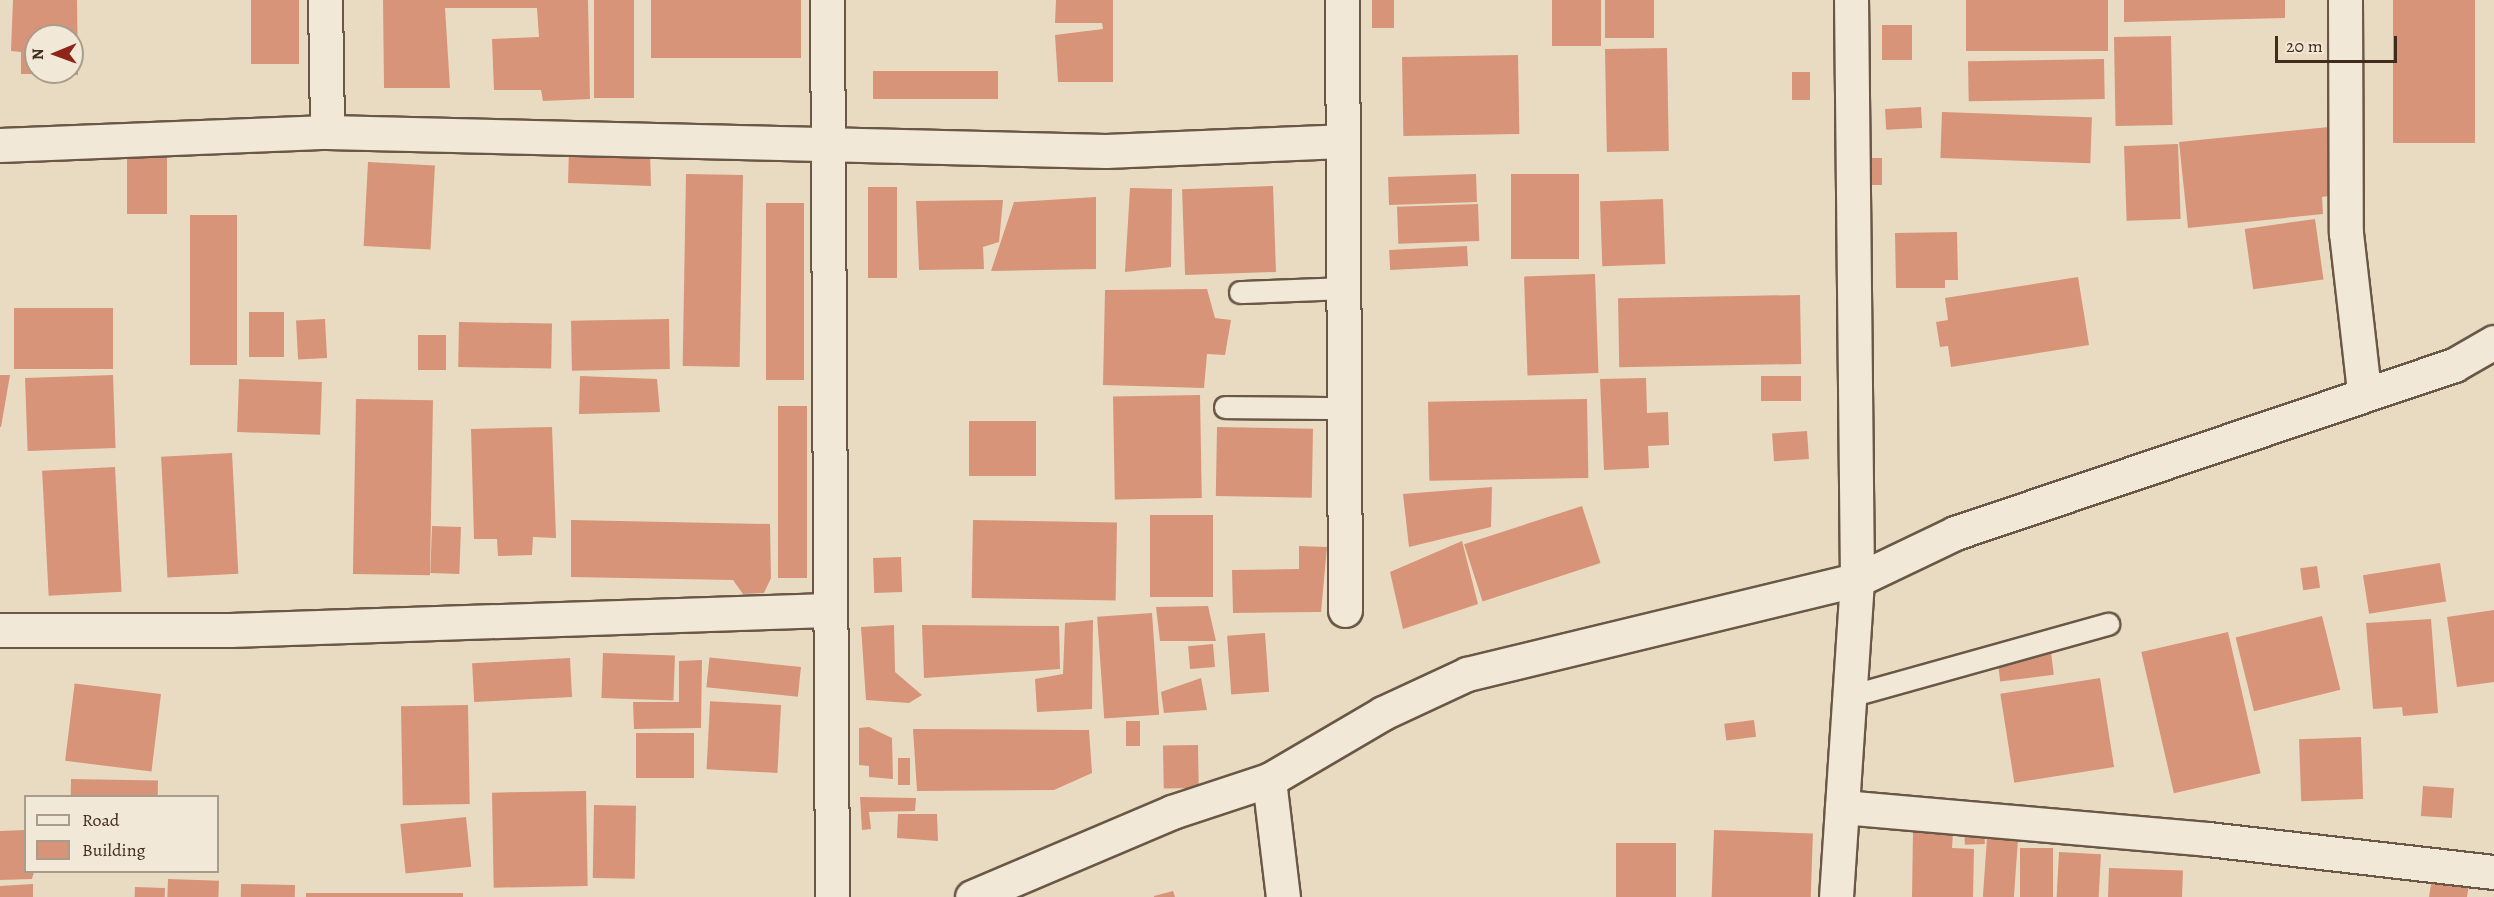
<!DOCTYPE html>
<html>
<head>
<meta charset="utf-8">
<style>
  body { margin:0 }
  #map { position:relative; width:2494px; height:897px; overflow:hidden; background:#e9dbc1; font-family:Alegreya,serif }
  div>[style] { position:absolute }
  .building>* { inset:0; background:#d79479; transform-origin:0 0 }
  .roads { filter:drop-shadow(2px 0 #6a5745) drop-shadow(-2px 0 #6a5745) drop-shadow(0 2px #6a5745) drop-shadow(0 -2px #6a5745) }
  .service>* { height:21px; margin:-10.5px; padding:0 10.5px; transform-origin:10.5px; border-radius:10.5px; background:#f1e8d7 }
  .minor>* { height:33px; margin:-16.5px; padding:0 16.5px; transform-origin:16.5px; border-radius:16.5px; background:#f1e8d7 }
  span { translate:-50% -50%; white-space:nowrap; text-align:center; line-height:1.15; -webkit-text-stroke:4.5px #f1e8d7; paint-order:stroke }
  .legend { position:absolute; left:24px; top:795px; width:195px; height:78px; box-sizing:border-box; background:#f1e8d7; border:2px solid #aa9c8c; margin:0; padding:8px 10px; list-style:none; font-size:18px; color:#402b1c }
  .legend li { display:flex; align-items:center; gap:12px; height:30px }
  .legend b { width:30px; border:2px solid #aa9c8c }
  .north { position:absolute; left:24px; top:24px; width:60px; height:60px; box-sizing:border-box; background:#f1e8d7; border:2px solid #aa9c8c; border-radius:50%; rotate:269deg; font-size:16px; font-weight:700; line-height:24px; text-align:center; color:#402b1c }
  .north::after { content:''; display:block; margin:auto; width:21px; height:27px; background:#8f2418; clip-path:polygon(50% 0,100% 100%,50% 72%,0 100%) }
  .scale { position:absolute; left:2275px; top:36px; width:122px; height:27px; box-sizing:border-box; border:3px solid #402b1c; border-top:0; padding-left:8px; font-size:18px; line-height:21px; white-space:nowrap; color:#402b1c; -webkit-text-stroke:4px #f1e8d7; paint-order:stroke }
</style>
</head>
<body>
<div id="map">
  <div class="building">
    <div style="clip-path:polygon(13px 0,77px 0,78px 75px,38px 74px,72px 72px,72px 36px,36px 36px,36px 74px,21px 74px,21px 52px,11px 51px)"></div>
    <div style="left:251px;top:0;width:48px;height:64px"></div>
    <div style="clip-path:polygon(383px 0,588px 0,590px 99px,543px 101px,541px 90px,494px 90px,492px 39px,539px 37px,537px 8px,445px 8px,450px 88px,384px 88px)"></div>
    <div style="left:594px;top:0;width:40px;height:98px"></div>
    <div style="left:651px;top:0;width:150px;height:58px"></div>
    <div style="clip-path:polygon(1056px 0,1113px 0,1113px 82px,1058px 82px,1055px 35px,1103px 29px,1102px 23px,1055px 23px)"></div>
    <div style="left:1372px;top:0;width:22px;height:28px"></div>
    <div style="left:1552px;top:0;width:49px;height:46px"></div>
    <div style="left:1605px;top:0;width:49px;height:38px"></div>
    <div style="left:1966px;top:0;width:142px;height:51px"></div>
    <div style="clip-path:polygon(2124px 0,2285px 0,2285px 18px,2124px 22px)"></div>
    <div style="left:2393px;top:0;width:82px;height:143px"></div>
    <div style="left:1882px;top:25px;width:30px;height:35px"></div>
    <div style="left:2171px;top:36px;width:89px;height:57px;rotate:89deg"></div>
    <div style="left:1667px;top:48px;width:103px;height:62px;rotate:89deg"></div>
    <div style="left:1518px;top:55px;width:79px;height:116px;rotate:89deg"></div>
    <div style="left:2104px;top:59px;width:40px;height:136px;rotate:89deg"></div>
    <div style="left:998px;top:71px;width:28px;height:125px;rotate:90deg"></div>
    <div style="left:1792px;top:72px;width:18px;height:28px"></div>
    <div style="left:1921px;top:107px;width:21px;height:36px;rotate:87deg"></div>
    <div style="left:1942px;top:112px;width:150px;height:46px;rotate:2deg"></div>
    <div style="clip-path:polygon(2329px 127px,2336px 195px,2322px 197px,2323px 214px,2188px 228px,2179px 142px)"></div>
    <div style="left:167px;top:144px;width:70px;height:40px;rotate:90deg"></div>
    <div style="left:2178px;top:144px;width:75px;height:54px;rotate:88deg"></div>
    <div style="clip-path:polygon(603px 147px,607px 158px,650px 150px,651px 186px,568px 183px,569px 148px)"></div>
    <div style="left:1866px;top:158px;width:16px;height:27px"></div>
    <div style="left:368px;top:162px;width:67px;height:84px;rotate:3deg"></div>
    <div style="left:686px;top:174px;width:57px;height:192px;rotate:1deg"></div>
    <div style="left:1476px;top:174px;width:28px;height:88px;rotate:88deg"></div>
    <div style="left:1511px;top:174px;width:68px;height:85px"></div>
    <div style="left:1273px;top:186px;width:86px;height:91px;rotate:88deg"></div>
    <div style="left:868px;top:187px;width:29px;height:91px"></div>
    <div style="clip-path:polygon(1130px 188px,1172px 189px,1171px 267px,1125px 272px)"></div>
    <div style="clip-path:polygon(1096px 197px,1096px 269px,991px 271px,1014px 202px)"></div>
    <div style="left:1663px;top:199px;width:65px;height:63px;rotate:88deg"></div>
    <div style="clip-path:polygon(1003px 200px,999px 242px,983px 247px,984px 269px,919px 270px,916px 201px)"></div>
    <div style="left:766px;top:203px;width:38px;height:177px"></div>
    <div style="left:1478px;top:204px;width:37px;height:81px;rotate:88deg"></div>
    <div style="left:190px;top:215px;width:47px;height:150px"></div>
    <div style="left:2315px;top:219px;width:61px;height:71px;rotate:82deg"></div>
    <div style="clip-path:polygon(1957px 232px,1958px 280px,1945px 280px,1945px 288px,1896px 288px,1895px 233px)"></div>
    <div style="left:1467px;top:246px;width:20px;height:78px;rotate:87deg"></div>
    <div style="left:1595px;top:274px;width:99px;height:71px;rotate:88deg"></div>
    <div style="clip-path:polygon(2078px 277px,2089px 345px,1951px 367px,1948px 346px,1940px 347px,1936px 322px,1948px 320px,1945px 298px)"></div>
    <div style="clip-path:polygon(1207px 289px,1215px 318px,1231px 320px,1225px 355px,1207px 354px,1204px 388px,1103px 385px,1105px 290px)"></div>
    <div style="left:1800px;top:295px;width:69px;height:182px;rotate:89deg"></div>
    <div style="left:14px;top:308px;width:99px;height:61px"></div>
    <div style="left:249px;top:312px;width:35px;height:45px"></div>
    <div style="left:325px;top:319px;width:39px;height:29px;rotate:87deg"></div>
    <div style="left:669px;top:319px;width:50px;height:98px;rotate:89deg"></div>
    <div style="left:459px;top:322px;width:93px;height:45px;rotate:1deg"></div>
    <div style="left:446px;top:335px;width:35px;height:28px;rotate:90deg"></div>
    <div style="clip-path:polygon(0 375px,10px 375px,1px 427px,0 427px)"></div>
    <div style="left:113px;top:375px;width:73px;height:88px;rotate:88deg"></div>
    <div style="clip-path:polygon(580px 376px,657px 379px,660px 412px,579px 414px)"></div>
    <div style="left:1801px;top:376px;width:25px;height:40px;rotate:90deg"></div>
    <div style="clip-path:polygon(1646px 378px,1647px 413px,1668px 412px,1669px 445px,1648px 446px,1649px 468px,1604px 470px,1600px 379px)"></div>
    <div style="left:239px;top:379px;width:83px;height:53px;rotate:2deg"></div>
    <div style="left:1200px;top:395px;width:103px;height:87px;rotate:89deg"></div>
    <div style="left:356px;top:399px;width:77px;height:175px;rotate:1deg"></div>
    <div style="left:1587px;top:399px;width:79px;height:159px;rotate:89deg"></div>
    <div style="left:778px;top:406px;width:29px;height:172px"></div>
    <div style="left:1036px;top:421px;width:55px;height:67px;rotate:90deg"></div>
    <div style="clip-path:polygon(552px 427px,556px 538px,533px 537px,532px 555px,498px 556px,497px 539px,474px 539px,471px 429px)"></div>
    <div style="left:1217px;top:427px;width:96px;height:69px;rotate:1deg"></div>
    <div style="left:1807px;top:431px;width:28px;height:35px;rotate:86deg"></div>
    <div style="left:232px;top:453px;width:121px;height:71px;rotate:87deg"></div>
    <div style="left:115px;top:467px;width:125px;height:73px;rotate:87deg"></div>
    <div style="clip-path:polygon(1492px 487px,1491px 527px,1409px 547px,1403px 494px)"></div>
    <div style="left:1582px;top:506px;width:60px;height:124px;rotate:72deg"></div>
    <div style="left:1150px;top:515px;width:63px;height:82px"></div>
    <div style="clip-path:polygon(571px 520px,770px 524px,771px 578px,764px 593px,743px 594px,733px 580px,571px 577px)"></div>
    <div style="left:973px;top:520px;width:144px;height:78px;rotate:1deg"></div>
    <div style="left:432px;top:526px;width:29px;height:47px;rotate:2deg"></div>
    <div style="clip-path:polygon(1462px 541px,1478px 604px,1403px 629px,1390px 572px)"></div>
    <div style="clip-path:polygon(1299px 546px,1327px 547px,1321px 612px,1233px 613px,1232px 570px,1299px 569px)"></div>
    <div style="left:901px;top:557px;width:35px;height:28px;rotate:88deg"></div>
    <div style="left:2440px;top:563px;width:39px;height:78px;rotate:81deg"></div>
    <div style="left:2317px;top:566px;width:22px;height:17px;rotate:82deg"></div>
    <div style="clip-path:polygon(1208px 606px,1216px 641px,1160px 641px,1156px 607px)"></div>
    <div style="clip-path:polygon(2494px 610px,2494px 682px,2457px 687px,2447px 617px)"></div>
    <div style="left:1152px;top:613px;width:102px;height:55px;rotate:86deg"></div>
    <div style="left:2322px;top:616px;width:76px;height:89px;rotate:76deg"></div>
    <div style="clip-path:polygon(2431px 619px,2438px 713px,2403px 716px,2402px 707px,2373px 709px,2366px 623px)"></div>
    <div style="clip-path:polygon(1093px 620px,1092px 709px,1037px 712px,1035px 679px,1063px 674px,1065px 623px)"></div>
    <div style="clip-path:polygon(894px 625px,895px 672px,922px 695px,909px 703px,866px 700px,861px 627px)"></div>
    <div style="clip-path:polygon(922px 625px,1059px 626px,1060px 669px,924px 678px)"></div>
    <div style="left:2228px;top:632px;width:145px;height:89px;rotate:77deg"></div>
    <div style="left:1265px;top:633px;width:59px;height:38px;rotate:86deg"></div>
    <div style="left:1213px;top:644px;width:23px;height:25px;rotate:85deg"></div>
    <div style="left:2051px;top:652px;width:23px;height:54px;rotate:83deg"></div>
    <div style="left:603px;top:653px;width:72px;height:45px;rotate:2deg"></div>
    <div style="left:570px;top:658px;width:39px;height:98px;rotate:87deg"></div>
    <div style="clip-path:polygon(702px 660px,701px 728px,634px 729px,633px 702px,679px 702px,679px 661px)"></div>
    <div style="left:801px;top:667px;width:30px;height:92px;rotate:96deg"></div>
    <div style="clip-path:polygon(1201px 678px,1207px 710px,1164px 713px,1161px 692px)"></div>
    <div style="left:2100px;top:678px;width:90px;height:101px;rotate:81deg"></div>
    <div style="left:161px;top:694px;width:78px;height:87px;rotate:97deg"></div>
    <div style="left:468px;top:705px;width:99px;height:67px;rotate:89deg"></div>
    <div style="left:781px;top:705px;width:68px;height:71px;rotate:93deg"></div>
    <div style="left:1754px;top:720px;width:17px;height:30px;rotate:83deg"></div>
    <div style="left:1126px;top:721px;width:14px;height:25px"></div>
    <div style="clip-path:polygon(869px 727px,892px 738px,893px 779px,869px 777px,869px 766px,859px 765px,859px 728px)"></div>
    <div style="clip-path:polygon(913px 729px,1089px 730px,1092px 773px,1054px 790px,917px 791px)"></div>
    <div style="left:636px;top:733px;width:58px;height:45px"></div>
    <div style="left:2361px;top:737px;width:62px;height:62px;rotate:88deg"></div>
    <div style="left:1198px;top:745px;width:43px;height:35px;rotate:89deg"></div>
    <div style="left:898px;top:758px;width:12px;height:27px"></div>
    <div style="left:71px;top:779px;width:87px;height:17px;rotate:1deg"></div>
    <div style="left:2423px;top:786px;width:31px;height:30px;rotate:4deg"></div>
    <div style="left:586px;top:791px;width:95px;height:94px;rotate:89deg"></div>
    <div style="clip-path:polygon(860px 797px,916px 798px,915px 811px,869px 812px,871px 829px,862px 830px)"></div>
    <div style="left:594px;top:805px;width:42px;height:73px;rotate:1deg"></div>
    <div style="clip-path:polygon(898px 814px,937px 814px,938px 841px,897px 838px)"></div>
    <div style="left:466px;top:817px;width:50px;height:66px;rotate:84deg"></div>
    <div style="left:1984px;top:821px;width:23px;height:20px;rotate:88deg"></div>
    <div style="clip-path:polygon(26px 830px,26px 872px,34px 872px,32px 879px,0 880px,0 831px)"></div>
    <div style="left:1714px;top:830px;width:99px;height:67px;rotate:2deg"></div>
    <div style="clip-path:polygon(1913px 831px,1953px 832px,1952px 848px,1974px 849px,1973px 897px,1912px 897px)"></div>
    <div style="left:1987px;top:838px;width:31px;height:59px;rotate:4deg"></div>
    <div style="left:1616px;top:843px;width:60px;height:54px"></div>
    <div style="left:2020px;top:848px;width:33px;height:49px"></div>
    <div style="left:2059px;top:852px;width:42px;height:45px;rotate:3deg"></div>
    <div style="left:2109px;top:868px;width:74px;height:29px;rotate:2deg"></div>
    <div style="clip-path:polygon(2432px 878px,2469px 884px,2467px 897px,2429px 897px)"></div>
    <div style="left:168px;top:879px;width:51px;height:18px;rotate:2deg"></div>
    <div style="clip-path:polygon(33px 884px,33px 897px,0 897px,0 886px)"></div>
    <div style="left:241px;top:884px;width:54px;height:13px;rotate:1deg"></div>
    <div style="left:135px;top:887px;width:30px;height:10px;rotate:2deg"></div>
    <div style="clip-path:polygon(1173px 891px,1175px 897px,1154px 897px,1154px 896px)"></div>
    <div style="left:306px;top:893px;width:157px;height:4px"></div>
  </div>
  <div class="roads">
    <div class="service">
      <div style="left:1240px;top:292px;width:102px;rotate:-2.2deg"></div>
      <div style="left:1225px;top:407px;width:119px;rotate:0.5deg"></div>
      <div style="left:1853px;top:695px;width:265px;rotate:-15.6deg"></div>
    </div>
    <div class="minor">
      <div style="left:325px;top:0;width:132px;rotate:89.1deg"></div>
      <div style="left:827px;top:0;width:897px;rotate:89.68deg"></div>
      <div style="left:1342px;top:0;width:610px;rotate:89.72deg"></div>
      <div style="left:2345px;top:0;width:233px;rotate:89.8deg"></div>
      <div style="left:2346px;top:233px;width:160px;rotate:83.5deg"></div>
      <div style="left:0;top:145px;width:327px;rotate:-2.3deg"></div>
      <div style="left:327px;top:132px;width:779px;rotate:1.4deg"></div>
      <div style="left:1106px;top:151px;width:236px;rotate:-2.4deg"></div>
      <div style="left:0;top:630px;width:230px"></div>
      <div style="left:230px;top:630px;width:598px;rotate:-1.92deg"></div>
      <div style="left:1269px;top:780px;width:118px;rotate:83.2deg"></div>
      <div style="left:1842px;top:807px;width:367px;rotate:5deg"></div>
      <div style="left:2208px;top:839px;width:288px;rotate:6.6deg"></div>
      <div style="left:972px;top:897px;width:217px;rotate:-23deg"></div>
      <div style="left:1172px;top:812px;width:102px;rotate:-18.3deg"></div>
      <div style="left:1269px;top:780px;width:132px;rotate:-30.4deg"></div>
      <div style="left:1383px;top:713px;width:93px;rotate:-24.9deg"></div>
      <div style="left:1467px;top:674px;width:401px;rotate:-13.6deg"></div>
      <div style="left:1857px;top:580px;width:109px;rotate:-25.6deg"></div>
      <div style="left:1955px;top:533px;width:527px;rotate:-18.61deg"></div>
      <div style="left:2454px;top:365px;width:46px;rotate:-29.9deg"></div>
      <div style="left:1836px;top:897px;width:318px;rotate:-86.2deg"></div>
      <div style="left:1857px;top:580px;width:580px;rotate:-90.59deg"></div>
    </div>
  </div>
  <ul class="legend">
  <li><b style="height:8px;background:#f1e8d7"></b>Road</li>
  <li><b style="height:16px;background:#d79479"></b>Building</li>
  </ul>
  <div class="north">N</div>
  <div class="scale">20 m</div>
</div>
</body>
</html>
